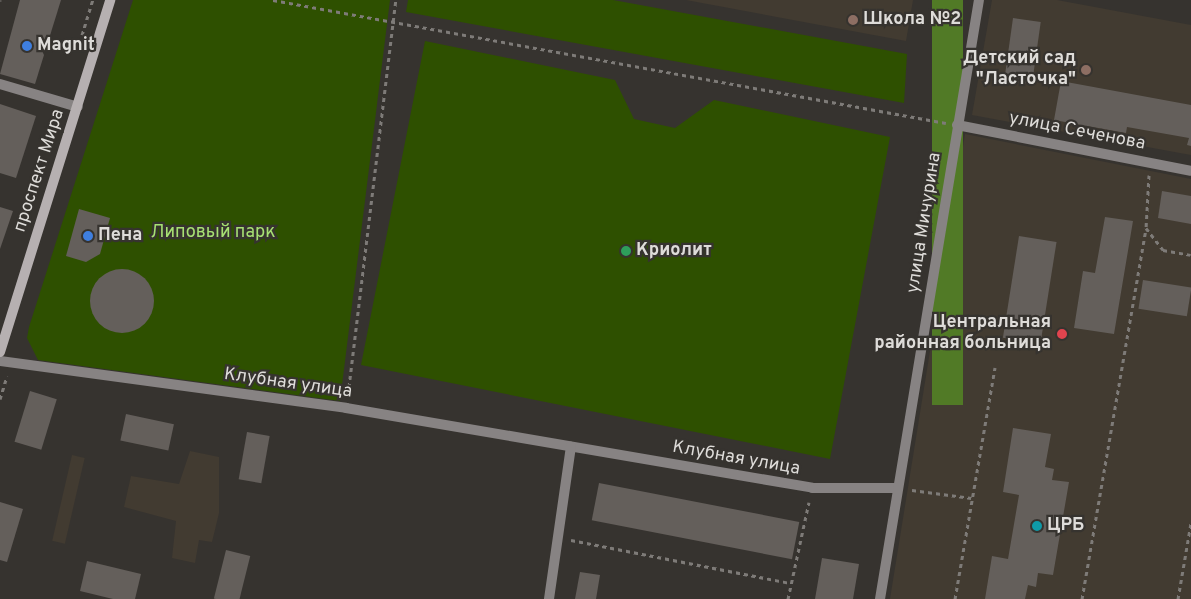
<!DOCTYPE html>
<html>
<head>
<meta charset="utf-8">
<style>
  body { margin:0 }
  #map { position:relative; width:1191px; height:599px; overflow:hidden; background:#36332f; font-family:Overpass,sans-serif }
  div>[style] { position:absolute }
  .built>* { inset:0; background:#423b31; transform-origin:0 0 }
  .green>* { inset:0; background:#2e5000 }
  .forest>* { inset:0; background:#517a26; transform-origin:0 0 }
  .building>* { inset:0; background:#645f5b; transform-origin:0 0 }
  .round { border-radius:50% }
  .path>* { height:3px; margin-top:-1.5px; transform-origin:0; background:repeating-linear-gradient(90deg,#7e7b78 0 4px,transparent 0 8px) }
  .service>* { height:10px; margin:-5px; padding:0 5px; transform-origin:5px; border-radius:5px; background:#878383 }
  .minor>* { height:10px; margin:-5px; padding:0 5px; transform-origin:5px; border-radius:5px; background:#878383 }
  .secondary>* { height:10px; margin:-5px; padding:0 5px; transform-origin:5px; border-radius:5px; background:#b6b0b1 }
  .dots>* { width:14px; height:14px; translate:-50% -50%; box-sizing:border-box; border:2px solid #36332f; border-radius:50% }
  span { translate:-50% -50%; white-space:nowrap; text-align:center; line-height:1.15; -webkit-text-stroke:4.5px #36332f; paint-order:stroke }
  .poi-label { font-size:18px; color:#dedcd9; font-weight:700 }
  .left { translate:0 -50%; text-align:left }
  .right { translate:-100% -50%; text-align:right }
  .street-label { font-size:18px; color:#dedcd9 }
  .park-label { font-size:18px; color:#a7e073 }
</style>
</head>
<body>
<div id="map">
  <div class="built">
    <div style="clip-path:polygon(686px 0,913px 0,906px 41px)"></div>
    <div style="clip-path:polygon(992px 0,1057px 0,1191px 25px,1191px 155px,972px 115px)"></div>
    <div style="clip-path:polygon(965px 134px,1191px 179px,1191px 599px,890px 599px)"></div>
    <div style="clip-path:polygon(190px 451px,219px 457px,219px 513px,212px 542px,199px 540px,195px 563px,172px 558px,176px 521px,124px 507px,131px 476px,179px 484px)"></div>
    <div style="left:72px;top:455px;width:13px;height:88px;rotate:13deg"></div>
  </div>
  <div class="green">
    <div style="clip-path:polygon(133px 0,390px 0,340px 401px,38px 360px,27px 338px,29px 327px)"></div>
    <div style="clip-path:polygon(408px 0,613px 0,907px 54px,904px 103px,406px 12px)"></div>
    <div style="clip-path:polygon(425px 41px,615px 80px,634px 119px,675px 128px,714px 100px,890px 137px,830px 459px,361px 365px)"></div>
  </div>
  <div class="forest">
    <div style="left:932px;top:0;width:31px;height:405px"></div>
  </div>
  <div class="building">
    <div style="clip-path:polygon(20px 0,61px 0,35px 84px,0 74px)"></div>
    <div style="left:1013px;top:18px;width:28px;height:63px;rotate:8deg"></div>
    <div style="clip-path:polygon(1061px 81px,1191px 105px,1191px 146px,1187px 145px,1189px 138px,1127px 127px,1126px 133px,1054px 120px)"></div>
    <div style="clip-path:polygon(0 104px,36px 116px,16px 178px,0 173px)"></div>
    <div style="clip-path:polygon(1162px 191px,1191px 196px,1191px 224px,1158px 218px)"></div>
    <div style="clip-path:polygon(0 207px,13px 211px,0 249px)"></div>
    <div style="clip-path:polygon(79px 209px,110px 218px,100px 254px,86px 262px,66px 256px)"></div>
    <div style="clip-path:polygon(1105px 217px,1133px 221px,1114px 334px,1074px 328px,1083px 271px,1095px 273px)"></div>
    <div style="left:1019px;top:236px;width:38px;height:103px;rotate:9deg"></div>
    <div class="round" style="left:90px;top:269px;width:64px;height:64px"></div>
    <div style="left:1143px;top:280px;width:49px;height:29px;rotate:9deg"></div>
    <div style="left:30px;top:391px;width:28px;height:53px;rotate:17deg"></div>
    <div style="left:126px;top:414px;width:49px;height:27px;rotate:12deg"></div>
    <div style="clip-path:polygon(1013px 428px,1051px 434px,1045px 467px,1054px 469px,1052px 480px,1069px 482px,1053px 575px,1038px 573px,1036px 587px,1028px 585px,1025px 599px,985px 599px,992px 556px,1008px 559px,1019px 495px,1003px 492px)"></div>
    <div style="left:247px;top:432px;width:23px;height:48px;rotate:10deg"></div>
    <div style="left:599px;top:483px;width:204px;height:38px;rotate:11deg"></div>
    <div style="clip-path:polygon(0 502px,23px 509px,7px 562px,0 560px)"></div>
    <div style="left:226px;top:550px;width:25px;height:50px;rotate:14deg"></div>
    <div style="clip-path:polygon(822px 558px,859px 564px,853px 599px,815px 599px)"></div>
    <div style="clip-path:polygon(87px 561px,141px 574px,135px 599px,113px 599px,80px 591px)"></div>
    <div style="clip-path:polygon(580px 572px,600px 575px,596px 599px,575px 599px)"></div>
  </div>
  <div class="path">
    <div style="left:273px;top:0;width:684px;rotate:10.36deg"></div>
    <div style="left:0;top:1px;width:1px;rotate:-90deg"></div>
    <div style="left:82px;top:35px;width:37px;rotate:-73deg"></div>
    <div style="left:1149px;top:175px;width:53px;rotate:93.2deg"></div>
    <div style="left:1146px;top:228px;width:28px;rotate:52deg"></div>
    <div style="left:1163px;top:250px;width:28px;rotate:10deg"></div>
    <div style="left:348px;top:395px;width:398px;rotate:-83.1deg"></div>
    <div style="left:0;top:399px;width:24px;rotate:-73deg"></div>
    <div style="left:912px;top:490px;width:60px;rotate:7.7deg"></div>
    <div style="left:571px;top:540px;width:224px;rotate:11.1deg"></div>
    <div style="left:788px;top:599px;width:99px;rotate:-77.8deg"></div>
    <div style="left:955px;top:599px;width:235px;rotate:-80.2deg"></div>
    <div style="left:1082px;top:599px;width:376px;rotate:-80.2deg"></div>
    <div style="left:1178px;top:599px;width:77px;rotate:-80.3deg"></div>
  </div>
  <div class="service">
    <div style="left:0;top:84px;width:81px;rotate:16.4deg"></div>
  </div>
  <div class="minor">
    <div style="left:957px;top:125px;width:238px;rotate:11.1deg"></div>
    <div style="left:0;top:361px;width:349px;rotate:7.7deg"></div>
    <div style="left:346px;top:408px;width:473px;rotate:9.7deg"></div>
    <div style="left:812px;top:488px;width:86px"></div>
    <div style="left:549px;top:599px;width:154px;rotate:-81.8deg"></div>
    <div style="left:880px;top:599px;width:607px;rotate:-80.62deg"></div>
  </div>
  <div class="secondary">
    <div style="left:0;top:352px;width:369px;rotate:-72.6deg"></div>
  </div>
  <div class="dots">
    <div style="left:853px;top:20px;background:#8d6e63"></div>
    <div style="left:27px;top:46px;background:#3f7fe0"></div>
    <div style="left:1086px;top:70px;background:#8d6e63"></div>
    <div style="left:88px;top:236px;background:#3f7fe0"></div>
    <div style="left:626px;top:251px;background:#2e9e5b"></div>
    <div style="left:1062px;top:334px;background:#e0444e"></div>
    <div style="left:1037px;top:526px;background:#0f9aa8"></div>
  </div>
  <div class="poi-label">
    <span class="left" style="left:863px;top:20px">Школа №2</span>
    <span class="left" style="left:37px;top:46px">Magnit</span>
    <span class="right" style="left:1076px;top:70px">Детский сад<br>"Ласточка"</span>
    <span class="left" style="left:98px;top:236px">Пена</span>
    <span class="left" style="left:636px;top:251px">Криолит</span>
    <span class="right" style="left:1051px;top:334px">Центральная<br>районная больница</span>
    <span class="left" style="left:1047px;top:526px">ЦРБ</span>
  </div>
  <div class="street-label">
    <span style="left:1077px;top:132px;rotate:11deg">улица Сеченова</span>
    <span style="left:40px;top:171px;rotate:-72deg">проспект Мира</span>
    <span style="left:925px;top:223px;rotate:-81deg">улица Мичурина</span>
    <span style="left:288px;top:384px;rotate:8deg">Клубная улица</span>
    <span style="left:736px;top:459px;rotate:10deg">Клубная улица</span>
  </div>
  <div class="park-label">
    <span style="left:213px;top:233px">Липовый парк</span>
  </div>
</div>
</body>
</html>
